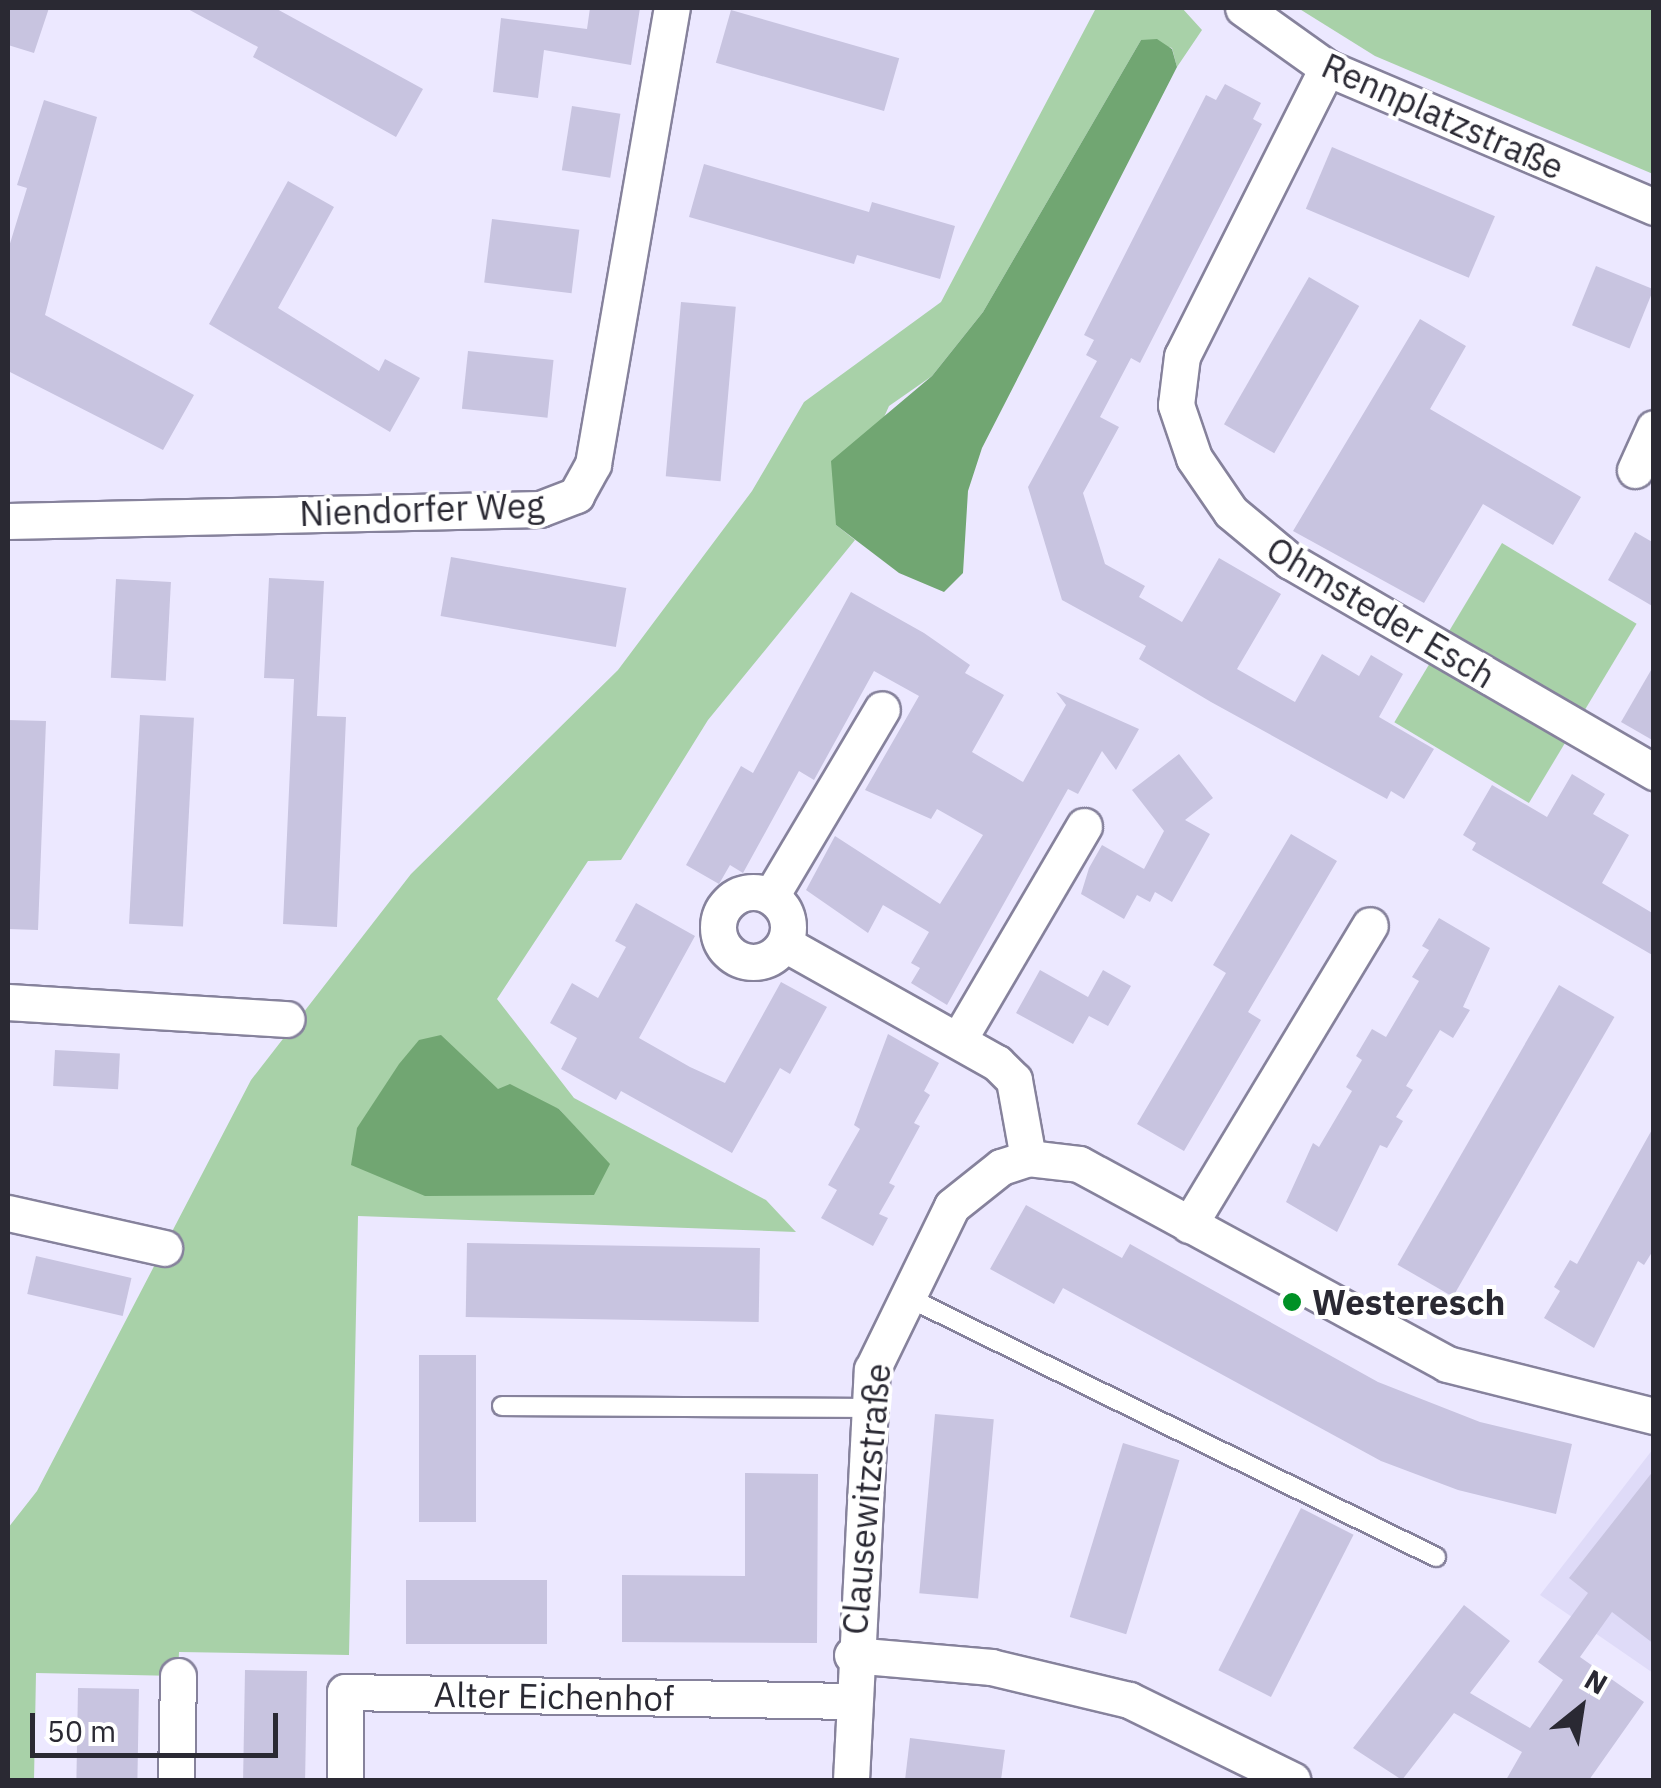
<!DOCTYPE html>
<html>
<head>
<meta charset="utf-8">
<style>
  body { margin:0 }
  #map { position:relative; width:1661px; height:1788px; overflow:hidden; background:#ece8ff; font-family:"IBM Plex Sans",sans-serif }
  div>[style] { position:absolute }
  .built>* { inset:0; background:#dfdbf8 }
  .green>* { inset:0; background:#a8d1a8; transform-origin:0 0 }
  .water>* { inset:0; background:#71a672 }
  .building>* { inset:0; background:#c8c4e0; transform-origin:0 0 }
  .roads { filter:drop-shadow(2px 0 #86829c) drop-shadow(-2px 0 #86829c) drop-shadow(0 2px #86829c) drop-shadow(0 -2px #86829c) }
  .service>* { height:18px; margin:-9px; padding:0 9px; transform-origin:9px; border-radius:9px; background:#fff }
  .minor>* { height:35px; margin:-17.5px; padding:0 17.5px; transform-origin:17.5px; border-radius:17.5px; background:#fff }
  .minor>.ring { margin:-17.5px; padding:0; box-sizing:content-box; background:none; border:35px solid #fff; border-radius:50% }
  .dots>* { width:28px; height:28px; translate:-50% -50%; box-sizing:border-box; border:5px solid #fff; border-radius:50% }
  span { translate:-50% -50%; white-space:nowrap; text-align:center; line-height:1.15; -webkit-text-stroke:8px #fff; paint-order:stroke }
  .street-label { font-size:35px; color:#2a2933 }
  .poi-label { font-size:35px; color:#2a2933; font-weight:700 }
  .left { translate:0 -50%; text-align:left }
  .frame { position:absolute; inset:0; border:10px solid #2a2933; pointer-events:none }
  .north { position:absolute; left:1531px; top:1658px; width:100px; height:100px; -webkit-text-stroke:8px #fff; paint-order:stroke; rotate:30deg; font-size:28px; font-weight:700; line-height:40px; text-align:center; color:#2a2933 }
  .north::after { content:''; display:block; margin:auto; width:35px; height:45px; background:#2a2933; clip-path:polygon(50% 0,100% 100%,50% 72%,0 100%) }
  .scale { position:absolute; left:30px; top:1713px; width:248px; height:45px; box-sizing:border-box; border:5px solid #2a2933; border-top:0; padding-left:12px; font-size:30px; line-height:35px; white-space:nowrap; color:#2a2933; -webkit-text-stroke:8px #fff; paint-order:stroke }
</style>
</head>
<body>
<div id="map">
  <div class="built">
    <div style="clip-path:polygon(1653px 1449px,1653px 1673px,1540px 1595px)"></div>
  </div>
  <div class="green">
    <div style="clip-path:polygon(evenodd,1096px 8px,1182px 8px,1202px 30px,1177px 67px,1172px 48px,1141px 40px,983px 312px,932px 376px,889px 406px,836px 525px,855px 540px,708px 720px,621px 860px,588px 861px,497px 999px,574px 1098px,766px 1200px,796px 1232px,358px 1216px,349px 1655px,179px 1652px,178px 1676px,36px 1673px,34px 1780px,8px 1780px,8px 1528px,37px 1491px,251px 1080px,411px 874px,618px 670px,752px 491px,804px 402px,941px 302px,1096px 8px,498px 1089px,559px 1109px,609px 1165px,498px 1089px)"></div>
    <div style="clip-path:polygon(1298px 8px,1653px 8px,1653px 174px,1375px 56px)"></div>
    <div style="left:1502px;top:543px;width:157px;height:209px;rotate:31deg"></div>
  </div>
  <div class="water">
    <div style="clip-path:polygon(1157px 39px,1172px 49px,1177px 67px,982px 448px,968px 491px,963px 573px,944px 592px,899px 573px,836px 525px,831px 461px,932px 376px,983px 312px,1141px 40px)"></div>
    <div style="clip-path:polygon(441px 1035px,498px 1089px,510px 1084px,559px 1109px,610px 1164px,594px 1195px,425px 1196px,351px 1165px,357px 1128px,399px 1064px,419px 1040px)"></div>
  </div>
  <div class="building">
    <div style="clip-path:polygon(8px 8px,49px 8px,34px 53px,8px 45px)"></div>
    <div style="clip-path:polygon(186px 8px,275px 8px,423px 89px,396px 137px,253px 57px,258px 47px)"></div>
    <div style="clip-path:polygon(590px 8px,640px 8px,631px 65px,544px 50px,538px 98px,493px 92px,501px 18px,587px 29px)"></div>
    <div style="left:731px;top:10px;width:175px;height:55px;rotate:16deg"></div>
    <div style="clip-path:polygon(1225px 84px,1261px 103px,1253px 119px,1262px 124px,1140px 363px,1131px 358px,1100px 417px,1119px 427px,1083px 493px,1105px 564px,1145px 586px,1139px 597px,1182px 622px,1219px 558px,1281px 594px,1237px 669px,1295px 702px,1322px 654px,1359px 676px,1371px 655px,1403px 674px,1379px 717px,1434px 749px,1404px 799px,1391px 791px,1387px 799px,1211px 702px,1139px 659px,1146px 646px,1062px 600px,1028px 487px,1097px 361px,1086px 355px,1094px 340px,1084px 335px,1206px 95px,1216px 100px)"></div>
    <div style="clip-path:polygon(44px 100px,97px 117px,45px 315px,194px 395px,163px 450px,8px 371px,8px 250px,27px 188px,17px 185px)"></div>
    <div style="left:572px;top:106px;width:49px;height:65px;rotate:9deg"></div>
    <div style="left:1332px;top:147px;width:177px;height:67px;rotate:23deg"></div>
    <div style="clip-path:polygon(704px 164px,869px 212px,872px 202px,955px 226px,940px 279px,857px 255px,854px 264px,689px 217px)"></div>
    <div style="clip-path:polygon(288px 181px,334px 207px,278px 308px,379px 371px,385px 359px,420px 378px,390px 432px,209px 324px)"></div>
    <div style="left:492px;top:219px;width:88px;height:64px;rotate:7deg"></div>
    <div style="left:1596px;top:266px;width:62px;height:64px;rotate:22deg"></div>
    <div style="left:1309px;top:277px;width:58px;height:170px;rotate:30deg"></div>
    <div style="left:681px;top:302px;width:55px;height:175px;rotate:5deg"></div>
    <div style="clip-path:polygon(1420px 319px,1466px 346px,1430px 409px,1581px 497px,1553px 545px,1483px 504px,1424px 603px,1293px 531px)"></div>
    <div style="left:468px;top:351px;width:86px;height:58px;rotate:6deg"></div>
    <div style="clip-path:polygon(1635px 532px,1654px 543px,1654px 607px,1608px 580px)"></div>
    <div style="left:451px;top:557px;width:178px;height:60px;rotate:10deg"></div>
    <div style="clip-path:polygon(269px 578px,324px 581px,317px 716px,346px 717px,337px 927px,283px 924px,294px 679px,264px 678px)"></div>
    <div style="left:116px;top:579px;width:55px;height:99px;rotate:3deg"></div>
    <div style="clip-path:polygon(851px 592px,924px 633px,970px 665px,965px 673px,1004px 695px,972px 752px,1023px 782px,1066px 705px,1056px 692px,1139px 729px,1116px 770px,1102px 751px,1078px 794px,1068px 789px,947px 1005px,911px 983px,920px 968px,911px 963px,929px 932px,883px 905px,868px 933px,806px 890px,835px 836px,940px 904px,983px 835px,937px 809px,931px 819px,865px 790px,919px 696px,874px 671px,814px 780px,799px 771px,743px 873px,730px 865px,719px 884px,686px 865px,741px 766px,753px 773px)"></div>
    <div style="clip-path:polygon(1654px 665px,1654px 741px,1621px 722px)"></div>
    <div style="left:140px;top:715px;width:54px;height:209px;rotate:3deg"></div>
    <div style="clip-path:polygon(8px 720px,46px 721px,38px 930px,8px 929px)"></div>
    <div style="clip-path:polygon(1179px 754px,1213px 798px,1185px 820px,1210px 834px,1172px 902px,1155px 892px,1150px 902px,1137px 895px,1124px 919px,1081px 894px,1089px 868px,1102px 845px,1144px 869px,1164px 831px,1132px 790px)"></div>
    <div style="clip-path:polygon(1572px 774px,1605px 794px,1593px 814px,1629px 835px,1602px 883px,1654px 914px,1654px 956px,1472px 850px,1476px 843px,1463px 835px,1492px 785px,1547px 817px)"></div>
    <div style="clip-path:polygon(1291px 834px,1337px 861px,1248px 1012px,1261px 1020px,1184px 1151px,1137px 1124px,1226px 973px,1213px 965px)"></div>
    <div style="clip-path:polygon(636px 903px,695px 936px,639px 1038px,690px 1067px,725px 1083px,781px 982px,827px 1007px,790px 1074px,780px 1068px,732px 1153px,621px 1091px,616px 1100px,561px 1069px,577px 1038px,550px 1023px,572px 983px,598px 998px,626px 947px,615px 941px)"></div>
    <div style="clip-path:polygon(1439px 918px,1490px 948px,1463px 1007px,1470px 1010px,1453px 1038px,1440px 1030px,1406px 1086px,1413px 1090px,1396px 1117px,1403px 1121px,1387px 1148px,1380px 1145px,1337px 1232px,1286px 1202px,1313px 1143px,1319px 1147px,1352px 1091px,1346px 1087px,1362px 1060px,1356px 1056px,1372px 1029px,1386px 1037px,1419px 981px,1412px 977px,1429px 950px,1422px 946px)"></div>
    <div style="clip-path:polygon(1040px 970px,1088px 997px,1103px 970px,1131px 986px,1108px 1026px,1089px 1016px,1073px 1044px,1016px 1013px)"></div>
    <div style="left:1559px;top:985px;width:64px;height:323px;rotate:30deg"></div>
    <div style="clip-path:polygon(888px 1034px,939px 1063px,924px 1091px,930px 1095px,914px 1123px,920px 1126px,889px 1183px,895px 1186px,879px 1214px,888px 1218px,873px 1246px,821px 1218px,837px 1190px,828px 1185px,860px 1129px,854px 1125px)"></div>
    <div style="left:55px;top:1050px;width:65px;height:36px;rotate:3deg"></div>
    <div style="clip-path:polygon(1654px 1126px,1654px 1249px,1644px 1265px,1638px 1261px,1594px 1348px,1544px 1318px,1560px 1291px,1554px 1287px,1570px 1260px,1577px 1264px)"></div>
    <div style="clip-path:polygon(1026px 1205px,1122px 1258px,1130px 1244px,1378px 1382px,1480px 1422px,1572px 1444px,1556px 1514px,1458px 1490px,1381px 1461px,1063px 1288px,1054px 1304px,990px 1269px)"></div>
    <div style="left:467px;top:1243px;width:293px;height:74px;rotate:1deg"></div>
    <div style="left:36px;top:1256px;width:98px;height:39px;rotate:13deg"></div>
    <div style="left:419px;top:1355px;width:57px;height:167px"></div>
    <div style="left:935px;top:1414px;width:59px;height:180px;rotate:5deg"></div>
    <div style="left:1123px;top:1443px;width:59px;height:182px;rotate:17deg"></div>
    <div style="clip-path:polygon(1654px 1470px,1654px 1644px,1612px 1612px,1580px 1657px,1644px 1702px,1589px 1780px,1506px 1780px,1522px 1752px,1454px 1713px,1402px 1780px,1353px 1748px,1464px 1605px,1510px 1641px,1470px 1693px,1530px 1728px,1563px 1680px,1538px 1662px,1588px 1593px,1569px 1578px)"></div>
    <div style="clip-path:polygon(745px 1473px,818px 1474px,817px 1643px,622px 1642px,622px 1575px,745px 1576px)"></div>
    <div style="left:1301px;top:1508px;width:59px;height:182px;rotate:27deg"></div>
    <div style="left:406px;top:1580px;width:141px;height:64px"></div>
    <div style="left:245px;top:1670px;width:62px;height:110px;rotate:1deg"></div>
    <div style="left:78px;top:1688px;width:61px;height:92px;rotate:1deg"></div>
    <div style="clip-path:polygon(910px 1738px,1005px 1750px,1001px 1780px,905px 1780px)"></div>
  </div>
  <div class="roads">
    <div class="service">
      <div style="left:903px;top:1295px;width:594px;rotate:26.18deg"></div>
      <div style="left:502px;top:1406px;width:364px;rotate:0.3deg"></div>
    </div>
    <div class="minor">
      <div style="left:1243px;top:8px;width:103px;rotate:35.5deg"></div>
      <div style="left:1327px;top:68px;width:355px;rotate:23deg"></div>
      <div style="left:1327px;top:68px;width:322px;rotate:116.7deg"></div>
      <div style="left:1182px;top:356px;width:49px;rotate:97deg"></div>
      <div style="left:1176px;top:405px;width:56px;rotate:71.2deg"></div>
      <div style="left:1194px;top:458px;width:65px;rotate:55.6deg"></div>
      <div style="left:1231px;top:512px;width:77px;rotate:39.7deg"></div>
      <div style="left:1290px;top:561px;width:421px;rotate:30.1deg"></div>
      <div style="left:1635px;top:470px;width:46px;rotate:-65.7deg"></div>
      <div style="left:8px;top:521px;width:532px;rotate:-1.29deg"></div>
      <div style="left:540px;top:509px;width:39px;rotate:-21deg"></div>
      <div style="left:576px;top:495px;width:35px;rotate:-61deg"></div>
      <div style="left:593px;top:464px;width:463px;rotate:-80.2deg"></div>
      <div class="ring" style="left:718px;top:892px;width:35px;height:35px"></div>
      <div style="left:771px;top:896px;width:217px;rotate:-59.3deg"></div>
      <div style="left:785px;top:944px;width:243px;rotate:29.3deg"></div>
      <div style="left:997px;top:1063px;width:24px;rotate:45deg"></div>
      <div style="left:1014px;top:1080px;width:79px;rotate:79.8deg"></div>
      <div style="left:8px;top:1002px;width:279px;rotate:3.5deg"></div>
      <div style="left:959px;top:1039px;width:247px;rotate:-59.6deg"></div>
      <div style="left:8px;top:1213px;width:160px;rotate:12.6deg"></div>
      <div style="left:1189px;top:1225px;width:350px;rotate:-58.9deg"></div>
      <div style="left:852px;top:1655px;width:140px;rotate:4.9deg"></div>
      <div style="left:991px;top:1667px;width:142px;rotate:13.4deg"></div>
      <div style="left:1129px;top:1700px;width:182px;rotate:26.1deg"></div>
      <div style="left:176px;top:1780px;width:104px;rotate:-88.9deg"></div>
      <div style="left:345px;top:1780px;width:88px;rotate:-90deg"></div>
      <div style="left:345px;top:1692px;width:506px;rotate:1.02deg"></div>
      <div style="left:851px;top:1780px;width:411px;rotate:-87.1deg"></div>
      <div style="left:872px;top:1370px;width:182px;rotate:-64deg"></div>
      <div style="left:952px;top:1206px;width:63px;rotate:-38.5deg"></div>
      <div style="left:1001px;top:1167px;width:28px;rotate:-18deg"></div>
      <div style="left:1028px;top:1158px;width:51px;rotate:6.7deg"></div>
      <div style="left:1079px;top:1164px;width:419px;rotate:28.5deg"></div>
      <div style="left:1447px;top:1364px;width:213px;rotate:14.1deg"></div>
    </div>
  </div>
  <div class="dots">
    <div style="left:1292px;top:1302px;background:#009125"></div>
  </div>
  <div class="street-label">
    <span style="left:1443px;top:116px;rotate:24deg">Rennplatzstraße</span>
    <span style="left:422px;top:509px;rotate:-2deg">Niendorfer Weg</span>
    <span style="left:1381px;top:612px;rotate:31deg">Ohmsteder Esch</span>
    <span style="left:866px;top:1499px;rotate:-85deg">Clausewitzstraße</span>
    <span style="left:554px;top:1696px;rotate:1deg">Alter Eichenhof</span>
  </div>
  <div class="poi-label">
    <span class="left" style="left:1312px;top:1302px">Westeresch</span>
  </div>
  <div class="frame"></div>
  <div class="north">N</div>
  <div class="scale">50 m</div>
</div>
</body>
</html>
